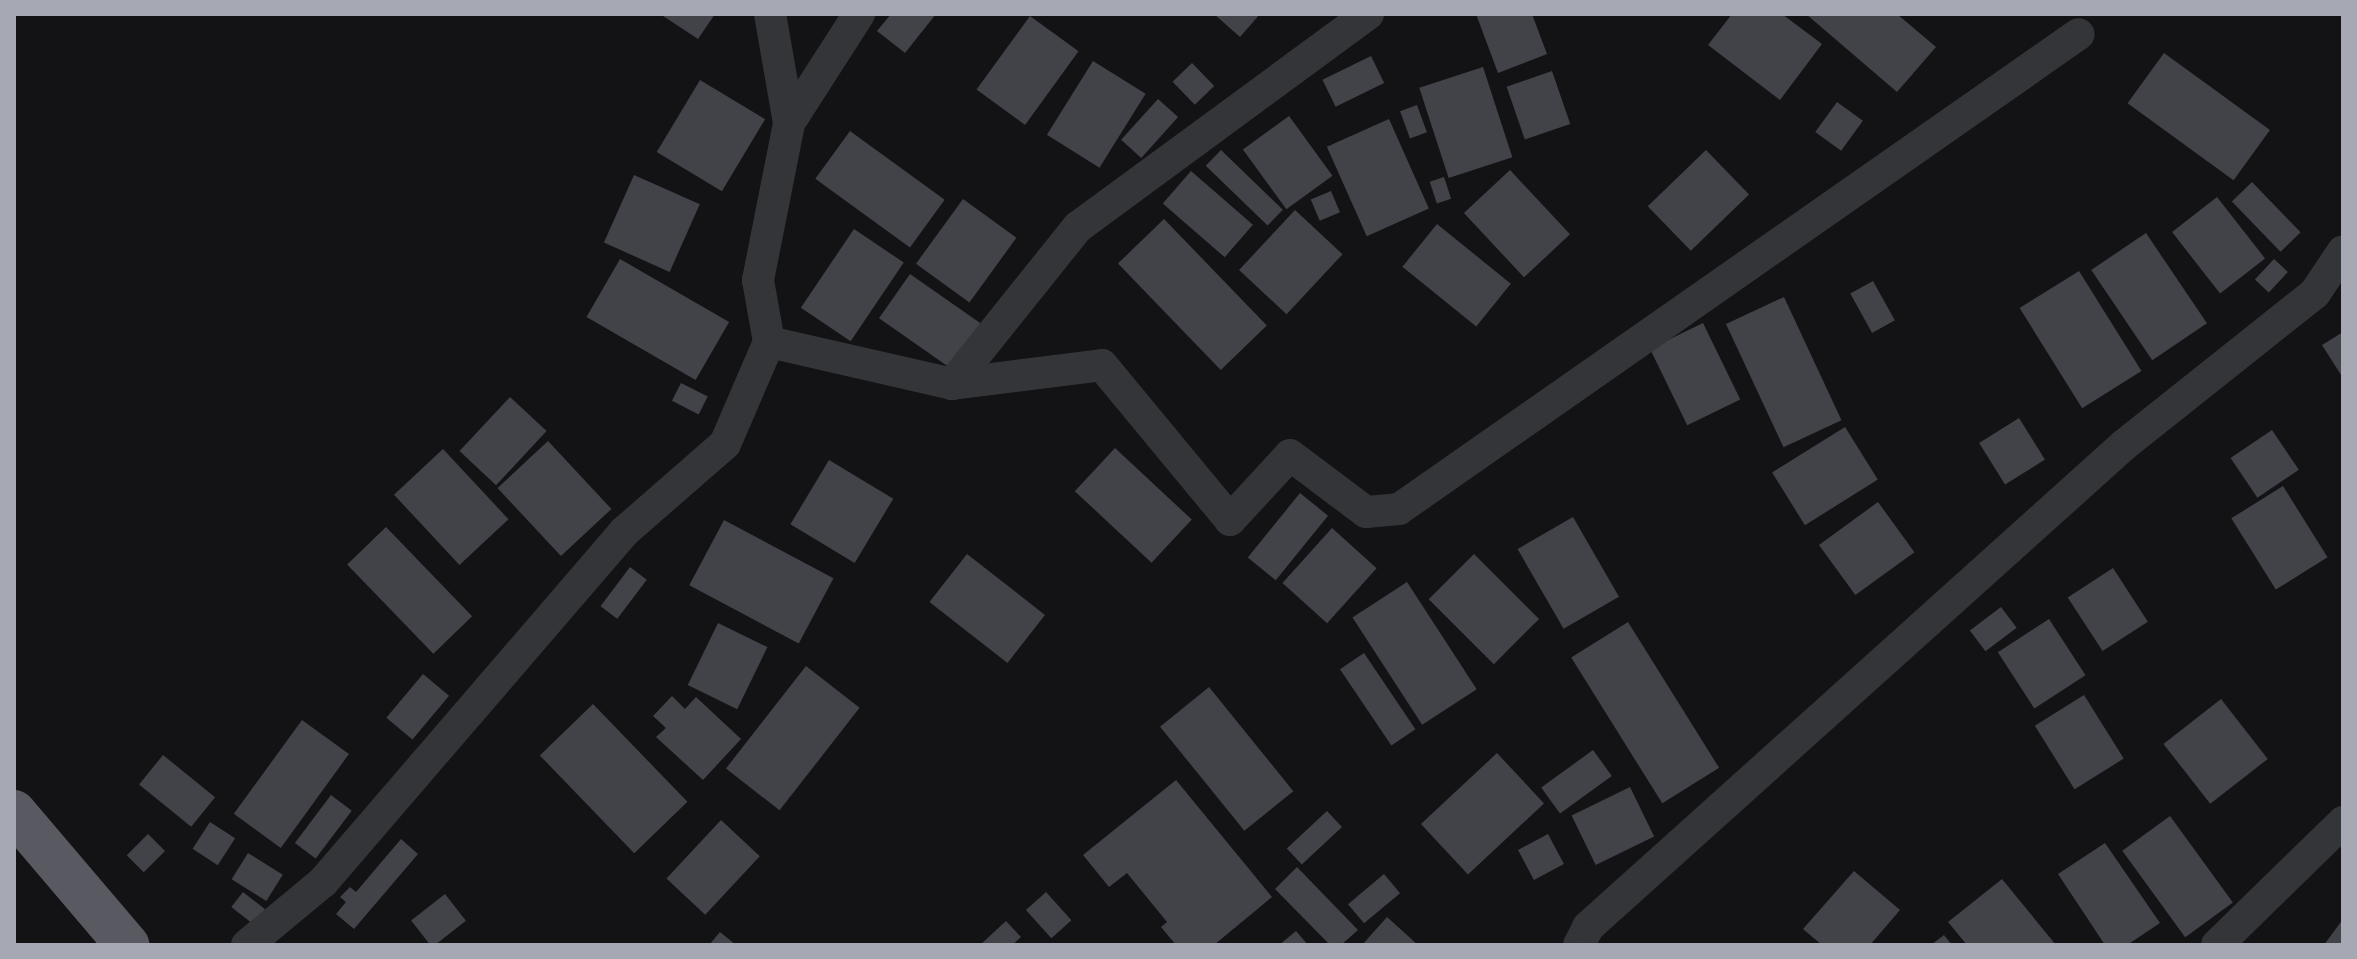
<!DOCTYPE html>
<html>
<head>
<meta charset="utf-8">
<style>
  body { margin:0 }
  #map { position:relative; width:2357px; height:959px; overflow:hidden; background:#131315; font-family:"Noto Sans",sans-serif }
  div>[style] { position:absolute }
  .building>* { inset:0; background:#424348; transform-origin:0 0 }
  .minor>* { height:32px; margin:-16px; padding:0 16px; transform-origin:16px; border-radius:16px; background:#343539 }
  .trunk>* { height:44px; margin:-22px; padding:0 22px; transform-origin:22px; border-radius:22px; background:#595a61 }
  span { translate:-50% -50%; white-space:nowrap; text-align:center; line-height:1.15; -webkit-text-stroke:6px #0e0e10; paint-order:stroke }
  .frame { position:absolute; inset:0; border:16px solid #a6a9b4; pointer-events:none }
</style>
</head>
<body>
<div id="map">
  <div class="building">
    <div style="clip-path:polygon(660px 14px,715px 14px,698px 39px)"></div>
    <div style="clip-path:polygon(891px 14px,936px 14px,905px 53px,877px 31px)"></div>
    <div style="clip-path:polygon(1214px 14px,1260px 14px,1240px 37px)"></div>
    <div style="clip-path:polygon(1476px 14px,1532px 14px,1547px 54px,1498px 73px)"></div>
    <div style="clip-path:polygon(1732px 14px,1782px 14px,1822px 44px,1780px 100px,1708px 45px)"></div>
    <div style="clip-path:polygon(1806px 14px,1897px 14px,1936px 47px,1897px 92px)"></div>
    <div style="left:1030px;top:16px;width:60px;height:91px;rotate:36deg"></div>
    <div style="left:2164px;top:53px;width:131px;height:62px;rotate:36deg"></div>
    <div style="left:1371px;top:56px;width:30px;height:54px;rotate:64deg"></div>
    <div style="left:1093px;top:61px;width:62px;height:87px;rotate:32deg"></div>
    <div style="left:1192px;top:63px;width:32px;height:27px;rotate:46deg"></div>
    <div style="left:1483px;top:67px;width:95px;height:67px;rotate:72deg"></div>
    <div style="left:1552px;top:71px;width:56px;height:48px;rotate:71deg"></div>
    <div style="left:700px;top:80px;width:76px;height:84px;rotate:31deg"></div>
    <div style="left:1158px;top:99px;width:27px;height:55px;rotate:42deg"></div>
    <div style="left:1837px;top:102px;width:32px;height:37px;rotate:36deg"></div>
    <div style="left:1417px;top:105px;width:29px;height:18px;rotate:70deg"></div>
    <div style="left:1289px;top:116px;width:74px;height:57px;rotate:54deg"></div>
    <div style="left:1389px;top:119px;width:98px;height:68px;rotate:66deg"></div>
    <div style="left:850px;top:131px;width:117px;height:59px;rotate:36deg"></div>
    <div style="left:1221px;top:150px;width:86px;height:22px;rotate:44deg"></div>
    <div style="left:1706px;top:150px;width:62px;height:81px;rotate:46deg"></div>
    <div style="left:1510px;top:170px;width:88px;height:63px;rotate:47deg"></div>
    <div style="left:1191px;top:171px;width:82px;height:43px;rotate:41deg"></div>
    <div style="left:634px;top:175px;width:72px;height:74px;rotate:24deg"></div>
    <div style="left:1444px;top:177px;width:23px;height:15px;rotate:72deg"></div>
    <div style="left:2252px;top:182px;width:70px;height:28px;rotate:46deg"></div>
    <div style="left:1331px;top:191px;width:23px;height:22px;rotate:67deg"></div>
    <div style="left:2217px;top:197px;width:78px;height:57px;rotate:52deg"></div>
    <div style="left:963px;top:199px;width:66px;height:80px;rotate:36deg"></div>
    <div style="left:1295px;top:210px;width:65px;height:82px;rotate:43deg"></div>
    <div style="left:1164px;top:219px;width:148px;height:64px;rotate:46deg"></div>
    <div style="left:1437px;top:224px;width:95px;height:55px;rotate:39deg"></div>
    <div style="left:854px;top:229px;width:60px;height:95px;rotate:34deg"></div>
    <div style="left:2146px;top:233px;width:109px;height:66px;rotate:56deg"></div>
    <div style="left:620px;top:259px;width:126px;height:67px;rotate:30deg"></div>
    <div style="left:2274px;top:259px;width:19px;height:28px;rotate:43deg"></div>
    <div style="left:2079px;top:271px;width:118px;height:70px;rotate:58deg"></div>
    <div style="left:910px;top:274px;width:86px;height:54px;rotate:35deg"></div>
    <div style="left:1873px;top:281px;width:45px;height:26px;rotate:61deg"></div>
    <div style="left:1784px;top:297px;width:136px;height:64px;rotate:65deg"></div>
    <div style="left:1703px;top:323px;width:85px;height:59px;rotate:64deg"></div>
    <div style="clip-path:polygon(2343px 332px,2343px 378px,2322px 345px)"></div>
    <div style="left:681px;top:383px;width:30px;height:20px;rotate:27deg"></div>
    <div style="left:510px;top:397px;width:50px;height:74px;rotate:43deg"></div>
    <div style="left:2019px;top:418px;width:49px;height:47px;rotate:58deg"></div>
    <div style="left:1845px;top:427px;width:62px;height:86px;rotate:58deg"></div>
    <div style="left:2272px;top:430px;width:48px;height:50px;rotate:56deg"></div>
    <div style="left:548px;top:441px;width:93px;height:69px;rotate:47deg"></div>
    <div style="left:1115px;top:448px;width:105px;height:59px;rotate:43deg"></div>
    <div style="left:443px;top:449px;width:96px;height:67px;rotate:47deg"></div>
    <div style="left:829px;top:460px;width:75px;height:75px;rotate:31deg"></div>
    <div style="left:2283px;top:486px;width:84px;height:61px;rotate:58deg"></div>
    <div style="left:1300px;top:493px;width:36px;height:83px;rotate:39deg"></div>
    <div style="left:1878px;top:502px;width:62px;height:73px;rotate:54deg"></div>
    <div style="left:1573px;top:517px;width:92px;height:64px;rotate:60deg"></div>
    <div style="left:724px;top:520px;width:124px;height:74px;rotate:28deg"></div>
    <div style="left:386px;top:527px;width:124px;height:54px;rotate:46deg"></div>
    <div style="left:1332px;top:528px;width:60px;height:74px;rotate:42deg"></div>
    <div style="left:967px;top:554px;width:99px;height:61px;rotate:38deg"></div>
    <div style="left:1474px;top:554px;width:92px;height:64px;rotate:45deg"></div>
    <div style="left:630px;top:567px;width:21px;height:49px;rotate:37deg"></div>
    <div style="left:2113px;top:568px;width:64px;height:54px;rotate:57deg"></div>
    <div style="left:1407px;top:582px;width:128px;height:65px;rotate:57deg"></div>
    <div style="left:2001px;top:607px;width:26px;height:39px;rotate:53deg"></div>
    <div style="left:2049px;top:619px;width:67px;height:61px;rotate:57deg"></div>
    <div style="left:1628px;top:622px;width:172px;height:67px;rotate:58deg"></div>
    <div style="left:718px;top:623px;width:55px;height:69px;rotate:26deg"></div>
    <div style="left:1364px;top:653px;width:92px;height:29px;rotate:56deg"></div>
    <div style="left:806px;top:666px;width:68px;height:130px;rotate:38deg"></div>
    <div style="left:423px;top:674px;width:34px;height:57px;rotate:40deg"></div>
    <div style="left:1209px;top:687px;width:134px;height:63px;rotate:51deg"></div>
    <div style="left:2084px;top:695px;width:75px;height:58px;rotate:58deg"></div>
    <div style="clip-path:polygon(672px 696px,685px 709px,696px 697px,741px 739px,703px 780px,656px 737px,666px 728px,653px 716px)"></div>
    <div style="left:2221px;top:699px;width:76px;height:73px;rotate:52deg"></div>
    <div style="left:593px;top:704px;width:136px;height:74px;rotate:46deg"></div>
    <div style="left:302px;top:720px;width:58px;height:116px;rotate:36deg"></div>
    <div style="left:1593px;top:750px;width:32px;height:64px;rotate:54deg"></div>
    <div style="left:1497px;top:753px;width:69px;height:104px;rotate:47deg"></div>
    <div style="left:163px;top:755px;width:67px;height:38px;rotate:39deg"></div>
    <div style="clip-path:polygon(1176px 780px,1272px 897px,1214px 945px,1176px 945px,1161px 927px,1167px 922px,1127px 873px,1109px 887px,1083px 855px)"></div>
    <div style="left:1630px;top:787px;width:55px;height:65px;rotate:64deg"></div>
    <div style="left:331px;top:795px;width:26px;height:60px;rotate:37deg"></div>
    <div style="left:1327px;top:811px;width:22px;height:55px;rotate:47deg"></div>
    <div style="left:2170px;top:816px;width:107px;height:59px;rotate:54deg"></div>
    <div style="left:721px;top:820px;width:53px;height:80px;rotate:43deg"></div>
    <div style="left:210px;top:822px;width:30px;height:32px;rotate:33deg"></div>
    <div style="left:148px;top:834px;width:24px;height:30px;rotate:45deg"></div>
    <div style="left:1548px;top:834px;width:34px;height:34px;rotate:62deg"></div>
    <div style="clip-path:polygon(401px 839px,418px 854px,354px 929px,336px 914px,346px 902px,340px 897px,350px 887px,356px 892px)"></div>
    <div style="clip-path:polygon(2105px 843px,2160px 923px,2127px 945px,2105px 945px,2058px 874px)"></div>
    <div style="left:248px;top:853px;width:41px;height:31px;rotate:32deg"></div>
    <div style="clip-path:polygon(1297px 867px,1358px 930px,1341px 945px,1330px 945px,1275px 889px)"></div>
    <div style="clip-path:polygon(1854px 871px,1900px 910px,1870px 945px,1822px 945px,1803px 929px)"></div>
    <div style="left:1384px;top:874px;width:25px;height:47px;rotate:50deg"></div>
    <div style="clip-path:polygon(2002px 879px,2056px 945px,1967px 945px,1948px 922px)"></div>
    <div style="left:243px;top:892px;width:28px;height:19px;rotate:38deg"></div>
    <div style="left:1046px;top:892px;width:38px;height:27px;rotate:48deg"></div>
    <div style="left:445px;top:894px;width:34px;height:43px;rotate:52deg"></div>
    <div style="clip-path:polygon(1387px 917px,1418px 945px,1362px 945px)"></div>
    <div style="clip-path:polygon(2343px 919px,2343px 945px,2324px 945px)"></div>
    <div style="clip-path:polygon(1006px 921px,1021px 937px,1012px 945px,980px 945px)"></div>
    <div style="clip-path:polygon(1296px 931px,1308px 945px,1279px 945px)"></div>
    <div style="clip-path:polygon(720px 932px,736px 945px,709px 945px)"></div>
    <div style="clip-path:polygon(1944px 935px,1952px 945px,1931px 945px)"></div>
  </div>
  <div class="minor">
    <div style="left:770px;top:14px;width:111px;rotate:80.1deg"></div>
    <div style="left:769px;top:342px;width:188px;rotate:12.9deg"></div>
    <div style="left:952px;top:384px;width:151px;rotate:-7.2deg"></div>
    <div style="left:1102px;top:365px;width:201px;rotate:50.4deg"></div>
    <div style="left:1230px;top:520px;width:88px;rotate:-47.3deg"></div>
    <div style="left:1290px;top:455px;width:95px;rotate:36.9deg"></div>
    <div style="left:1366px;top:512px;width:33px;rotate:-5deg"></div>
    <div style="left:1399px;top:509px;width:829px;rotate:-34.94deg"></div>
    <div style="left:952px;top:384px;width:201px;rotate:-51.3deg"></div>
    <div style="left:1078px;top:227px;width:360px;rotate:-36.3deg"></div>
    <div style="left:247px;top:945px;width:99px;rotate:-39.7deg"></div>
    <div style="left:323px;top:882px;width:462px;rotate:-49.3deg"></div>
    <div style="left:624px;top:532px;width:134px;rotate:-41.1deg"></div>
    <div style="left:725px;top:444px;width:111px;rotate:-66.7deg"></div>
    <div style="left:769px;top:342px;width:63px;rotate:-100.1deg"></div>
    <div style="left:758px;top:280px;width:160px;rotate:-78.8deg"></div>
    <div style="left:789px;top:123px;width:130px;rotate:-57.3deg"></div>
    <div style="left:1579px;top:945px;width:20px;rotate:-63deg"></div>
    <div style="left:1588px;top:927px;width:721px;rotate:-41.96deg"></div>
    <div style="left:2124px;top:445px;width:244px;rotate:-38.5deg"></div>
    <div style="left:2315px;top:293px;width:50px;rotate:-56.3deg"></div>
    <div style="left:2217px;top:945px;width:176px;rotate:-44.3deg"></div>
  </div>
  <div class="trunk">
    <div style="left:14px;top:812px;width:175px;rotate:49.6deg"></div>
  </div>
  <div class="frame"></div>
</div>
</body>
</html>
